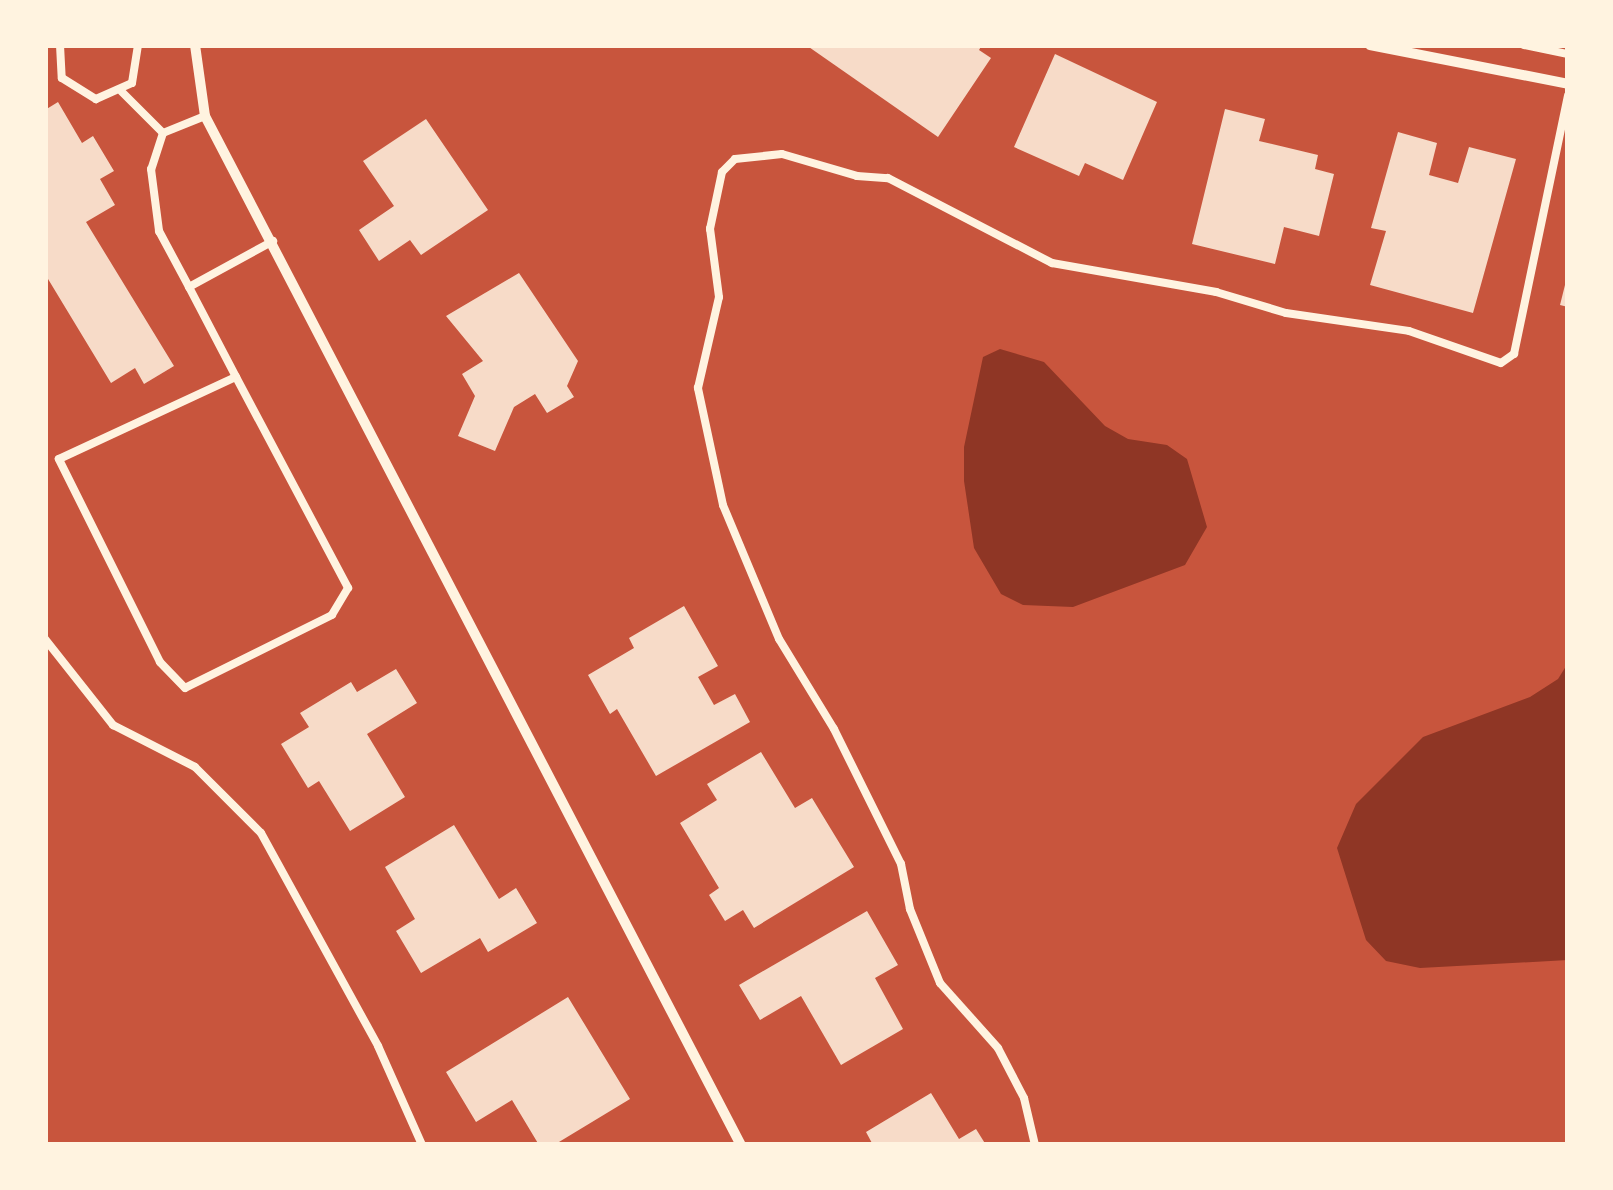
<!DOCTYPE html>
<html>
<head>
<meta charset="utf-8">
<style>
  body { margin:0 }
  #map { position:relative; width:1613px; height:1190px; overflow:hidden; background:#c8553d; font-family:Ubuntu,sans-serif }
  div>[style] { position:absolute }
  .water>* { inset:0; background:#8f3625 }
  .building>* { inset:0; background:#f7dbc8 }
  .service>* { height:8px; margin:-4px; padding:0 4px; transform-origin:4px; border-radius:4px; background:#fff3e0 }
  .minor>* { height:10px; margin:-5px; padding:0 5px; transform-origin:5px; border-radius:5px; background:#fff3e0 }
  span { translate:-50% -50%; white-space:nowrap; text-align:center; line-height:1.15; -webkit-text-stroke:10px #fff3e0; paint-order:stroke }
  .frame { position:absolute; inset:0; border:48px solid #fff3e0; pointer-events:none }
</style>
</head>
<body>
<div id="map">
  <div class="water">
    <div style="clip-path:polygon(1000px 349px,1044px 362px,1105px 426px,1128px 439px,1167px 445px,1187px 459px,1207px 527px,1185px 565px,1073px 607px,1023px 605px,1001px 594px,974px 548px,964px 481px,964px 447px,983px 357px)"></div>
    <div style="clip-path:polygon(1568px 663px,1568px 960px,1420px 968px,1386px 961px,1366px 940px,1337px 848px,1356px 804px,1423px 737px,1530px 697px,1558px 679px)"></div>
  </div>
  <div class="building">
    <div style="clip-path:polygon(806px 45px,982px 45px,979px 50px,991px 58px,938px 137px)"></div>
    <div style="clip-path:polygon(1055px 54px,1157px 102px,1123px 180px,1085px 163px,1079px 176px,1014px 147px)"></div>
    <div style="clip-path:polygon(58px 102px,82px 143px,93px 136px,114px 171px,100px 179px,115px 205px,86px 222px,174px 366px,144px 384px,135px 368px,111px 383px,45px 274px,45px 110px)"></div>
    <div style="clip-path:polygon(1225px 109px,1265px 119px,1259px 141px,1318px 155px,1315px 169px,1334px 174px,1319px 236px,1284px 227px,1275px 264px,1192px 244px)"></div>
    <div style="clip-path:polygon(426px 119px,488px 210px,421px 255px,410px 240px,379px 261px,359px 230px,394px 206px,363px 161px)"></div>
    <div style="clip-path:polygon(1398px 132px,1437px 143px,1429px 175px,1458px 183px,1469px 147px,1516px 159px,1473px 313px,1370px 285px,1386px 231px,1371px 228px)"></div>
    <div style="clip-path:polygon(519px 273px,578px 361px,567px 386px,574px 397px,547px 413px,535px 394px,514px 407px,495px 451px,458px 436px,475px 396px,462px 374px,483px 361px,446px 316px)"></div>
    <div style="clip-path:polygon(1567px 277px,1568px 278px,1568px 307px,1560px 305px)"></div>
    <div style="clip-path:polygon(684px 606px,718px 666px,698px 677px,714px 705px,735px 694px,750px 722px,656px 776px,617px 709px,610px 714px,588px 675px,634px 648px,629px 638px)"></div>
    <div style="clip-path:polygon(396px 669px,417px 703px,367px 734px,405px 797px,350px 831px,319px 781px,308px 788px,281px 744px,309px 727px,300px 713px,351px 682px,357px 692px)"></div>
    <div style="clip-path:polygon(761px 752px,795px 808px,812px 798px,854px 867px,754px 928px,743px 910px,725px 921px,709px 895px,719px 888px,680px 823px,717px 800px,707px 784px)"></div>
    <div style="clip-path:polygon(454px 825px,499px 899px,516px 888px,537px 923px,488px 952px,480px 938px,421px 973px,396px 931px,415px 919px,385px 867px)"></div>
    <div style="clip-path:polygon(867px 911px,898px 965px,875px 978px,903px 1029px,841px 1065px,801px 996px,760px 1020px,739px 985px)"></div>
    <div style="clip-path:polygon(568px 997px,630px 1099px,554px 1145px,539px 1145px,512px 1100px,476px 1122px,446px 1072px)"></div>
    <div style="clip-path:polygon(931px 1093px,959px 1139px,976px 1129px,986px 1145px,873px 1145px,866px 1132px)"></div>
  </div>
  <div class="service">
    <div style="left:60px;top:45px;width:33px;rotate:87deg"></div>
    <div style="left:62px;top:78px;width:40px;rotate:32deg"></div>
    <div style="left:96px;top:99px;width:39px;rotate:-24deg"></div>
    <div style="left:132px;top:83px;width:38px;rotate:-81deg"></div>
    <div style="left:1524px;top:45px;width:45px;rotate:11.6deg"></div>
    <div style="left:122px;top:92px;width:58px;rotate:45deg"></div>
    <div style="left:205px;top:116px;width:45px;rotate:158deg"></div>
    <div style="left:163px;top:133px;width:38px;rotate:108deg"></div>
    <div style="left:151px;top:169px;width:63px;rotate:82.6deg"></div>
    <div style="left:159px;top:231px;width:64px;rotate:61.8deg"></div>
    <div style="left:189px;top:287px;width:102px;rotate:62.4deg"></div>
    <div style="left:236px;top:377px;width:239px;rotate:62deg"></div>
    <div style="left:348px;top:588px;width:31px;rotate:121deg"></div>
    <div style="left:332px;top:615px;width:164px;rotate:153.6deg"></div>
    <div style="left:185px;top:688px;width:36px;rotate:-134deg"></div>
    <div style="left:160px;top:662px;width:227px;rotate:-116.5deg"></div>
    <div style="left:59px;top:459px;width:195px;rotate:-24.9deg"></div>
    <div style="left:189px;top:287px;width:96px;rotate:-28.7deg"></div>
    <div style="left:45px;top:639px;width:110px;rotate:51.7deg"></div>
    <div style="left:113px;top:725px;width:92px;rotate:27.1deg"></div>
    <div style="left:195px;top:767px;width:93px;rotate:45deg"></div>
    <div style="left:261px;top:833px;width:243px;rotate:61.2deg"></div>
    <div style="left:378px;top:1046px;width:108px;rotate:66deg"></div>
    <div style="left:1035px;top:1145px;width:48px;rotate:-103.2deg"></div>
    <div style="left:1024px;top:1098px;width:56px;rotate:-117.5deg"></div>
    <div style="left:998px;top:1048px;width:87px;rotate:-131.7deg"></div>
    <div style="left:940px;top:983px;width:80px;rotate:-112.1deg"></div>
    <div style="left:910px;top:909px;width:46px;rotate:-101.3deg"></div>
    <div style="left:901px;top:864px;width:151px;rotate:-116.4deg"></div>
    <div style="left:834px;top:729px;width:105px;rotate:-121.4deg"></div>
    <div style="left:779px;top:639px;width:145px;rotate:-112.7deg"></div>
    <div style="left:723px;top:505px;width:120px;rotate:-102.1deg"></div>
    <div style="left:698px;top:388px;width:93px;rotate:-77deg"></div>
    <div style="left:719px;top:297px;width:69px;rotate:-97.5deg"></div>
    <div style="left:710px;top:229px;width:58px;rotate:-78.1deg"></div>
    <div style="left:722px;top:172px;width:18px;rotate:-45deg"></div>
    <div style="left:735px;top:159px;width:47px;rotate:-6.1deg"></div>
    <div style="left:782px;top:154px;width:78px;rotate:16.3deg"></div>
    <div style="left:857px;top:176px;width:31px;rotate:4deg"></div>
    <div style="left:888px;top:178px;width:185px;rotate:27.4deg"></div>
    <div style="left:1052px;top:263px;width:167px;rotate:10deg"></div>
    <div style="left:1216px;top:292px;width:73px;rotate:16.7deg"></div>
    <div style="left:1286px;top:313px;width:124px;rotate:8.3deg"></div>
    <div style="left:1409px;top:331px;width:97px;rotate:19.2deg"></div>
    <div style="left:1501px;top:363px;width:16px;rotate:-35deg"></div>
    <div style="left:1514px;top:354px;width:264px;rotate:-78.2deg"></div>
  </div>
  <div class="minor">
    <div style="left:195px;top:45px;width:72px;rotate:82deg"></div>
    <div style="left:205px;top:116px;width:1160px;rotate:62.49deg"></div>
    <div style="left:1370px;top:45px;width:202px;rotate:11.1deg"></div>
  </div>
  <div class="frame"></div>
</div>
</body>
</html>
